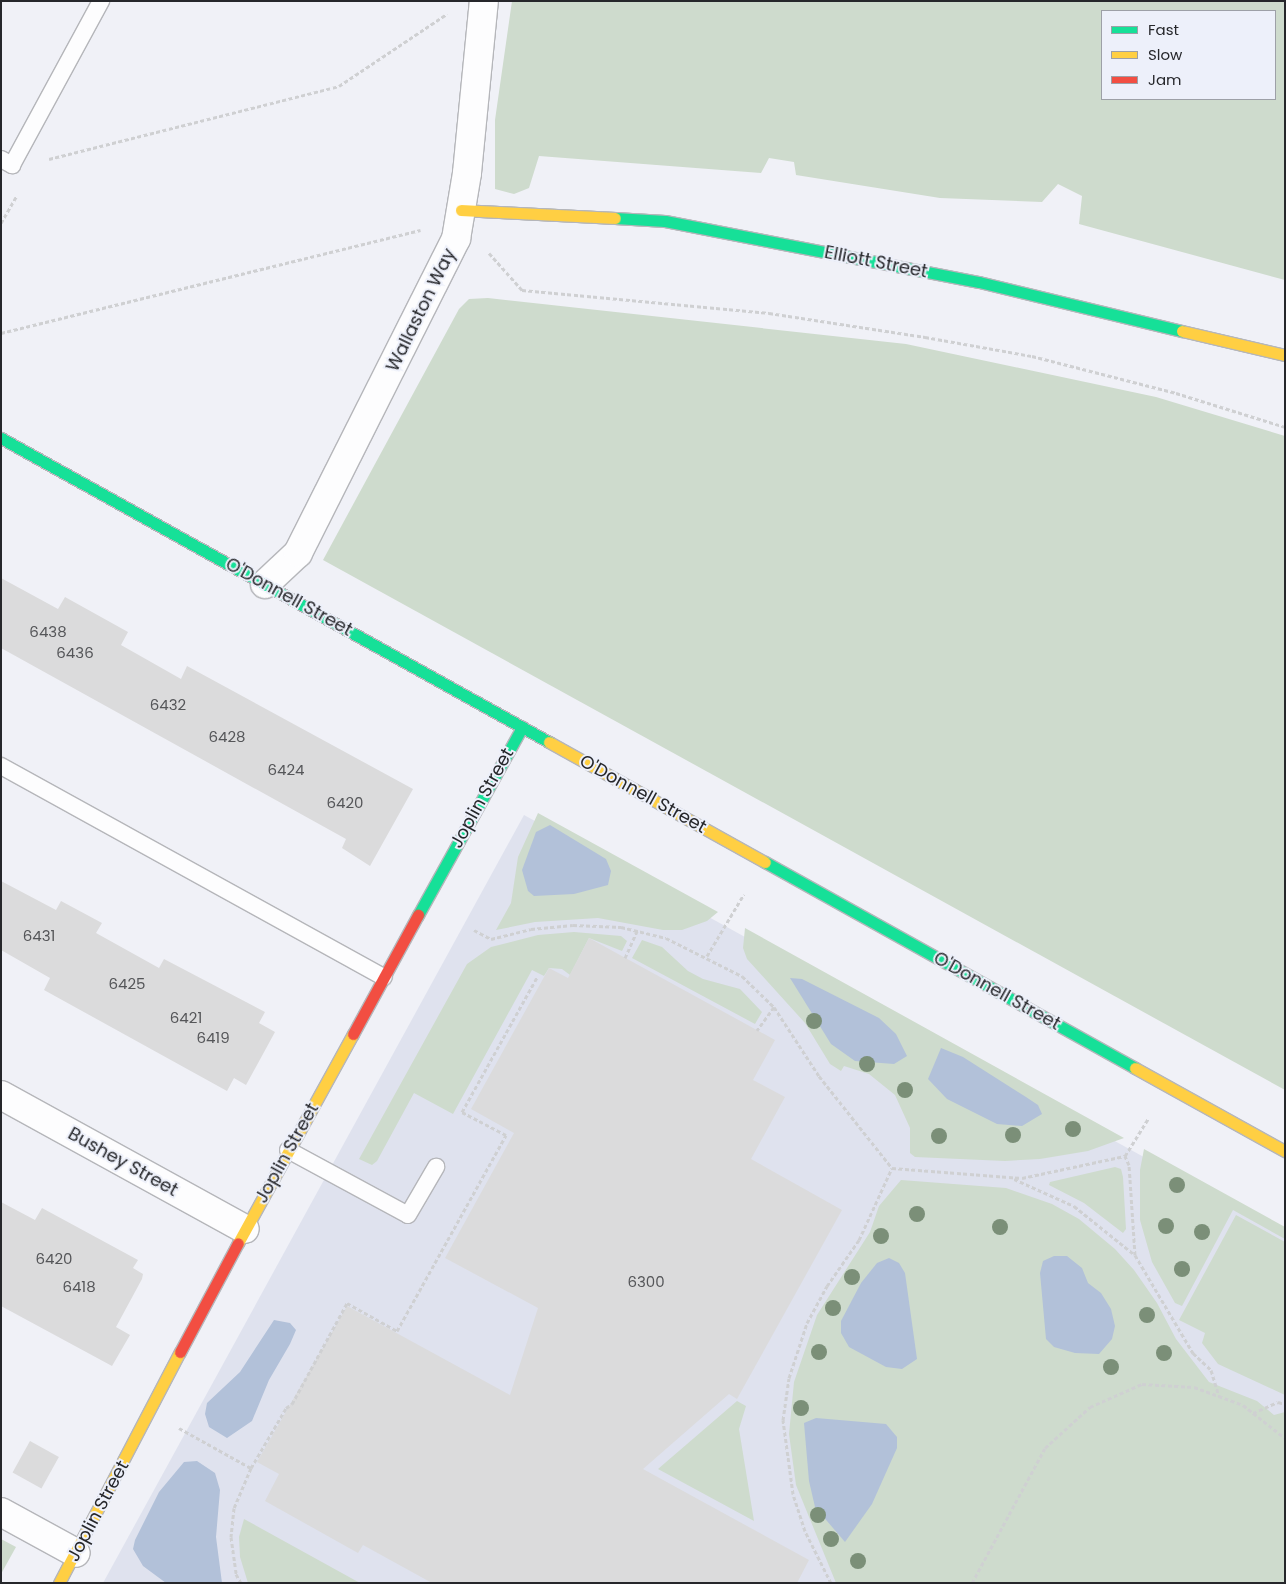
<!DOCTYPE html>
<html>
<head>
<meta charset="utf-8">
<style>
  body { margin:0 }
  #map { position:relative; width:1286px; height:1584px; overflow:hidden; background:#f0f1f7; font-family:Poppins,sans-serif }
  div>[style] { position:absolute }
  .built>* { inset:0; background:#dfe2ee }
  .green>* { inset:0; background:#cedbcd }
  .water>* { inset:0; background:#b2c1d9 }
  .building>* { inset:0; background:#dbdbdc; transform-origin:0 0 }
  .path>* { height:3px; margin-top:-1.5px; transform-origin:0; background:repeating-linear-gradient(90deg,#cfd0d2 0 4px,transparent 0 6.5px) }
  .roads { filter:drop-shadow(1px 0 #b5b6ba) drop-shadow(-1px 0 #b5b6ba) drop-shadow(0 1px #b5b6ba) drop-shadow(0 -1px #b5b6ba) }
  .lane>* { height:16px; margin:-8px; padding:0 8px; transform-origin:8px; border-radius:8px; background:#fdfdfe }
  .street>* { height:28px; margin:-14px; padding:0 14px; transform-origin:14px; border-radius:14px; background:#fdfdfe }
  .fast>* { height:11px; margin:-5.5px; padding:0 5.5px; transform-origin:5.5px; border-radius:5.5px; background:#16e098 }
  .slow>* { height:11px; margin:-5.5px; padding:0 5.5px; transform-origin:5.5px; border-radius:5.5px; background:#ffcf43 }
  .jam>* { height:11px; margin:-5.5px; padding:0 5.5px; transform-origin:5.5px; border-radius:5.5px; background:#f24e42 }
  .trees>* { width:16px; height:16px; margin:-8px; border-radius:50%; background:#7b8f78 }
  span { translate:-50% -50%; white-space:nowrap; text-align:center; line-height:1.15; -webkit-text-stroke:4px #edf0fa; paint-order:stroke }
  .number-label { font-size:15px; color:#555659 }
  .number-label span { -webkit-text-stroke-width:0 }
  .street-label { font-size:18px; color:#26272b }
  .frame { position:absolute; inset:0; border:2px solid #26272b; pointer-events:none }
  .legend { position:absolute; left:1101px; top:10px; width:175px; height:90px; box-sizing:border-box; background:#edf0fa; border:1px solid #9da0a7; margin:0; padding:6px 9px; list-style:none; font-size:15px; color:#26272b }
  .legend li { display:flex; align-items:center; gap:10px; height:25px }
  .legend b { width:25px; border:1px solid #9da0a7 }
</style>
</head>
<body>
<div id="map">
  <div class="built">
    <div style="clip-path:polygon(524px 815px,1285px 1235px,1285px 1583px,103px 1583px)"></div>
  </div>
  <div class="green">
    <div style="clip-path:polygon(evenodd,512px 1px,1285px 1px,1285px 280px,1079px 224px,1082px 196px,1058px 184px,1042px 202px,940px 198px,796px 175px,794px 162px,769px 158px,761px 173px,539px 156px,529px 188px,514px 194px,495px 189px,495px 120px,512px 1px,1102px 11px,1275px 11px,1275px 99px,1102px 99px,1102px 11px)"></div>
    <div style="clip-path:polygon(488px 298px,906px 344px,1156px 397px,1285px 436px,1285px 1090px,323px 560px,459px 309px,469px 299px)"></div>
    <div style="clip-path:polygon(538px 813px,718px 912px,707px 921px,682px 930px,663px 930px,598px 918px,535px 922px,496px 930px,511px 903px,518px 857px)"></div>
    <div style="clip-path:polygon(745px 928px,1124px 1138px,1088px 1151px,1040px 1159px,1005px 1161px,915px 1157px,910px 1153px,910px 1128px,895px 1095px,869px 1074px,844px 1066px,841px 1071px,830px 1064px,805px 1023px,747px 959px,743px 948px)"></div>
    <div style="clip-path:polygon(574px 932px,621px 936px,627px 941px,622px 951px,589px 938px,570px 975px,562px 969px,549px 968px,544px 976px,532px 970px,453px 1114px,414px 1093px,377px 1161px,372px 1165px,359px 1159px,467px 964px,491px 947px,538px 935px)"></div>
    <div style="clip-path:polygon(642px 940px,662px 947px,688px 971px,703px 979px,740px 989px,762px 1012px,755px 1024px,632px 958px)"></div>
    <div style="clip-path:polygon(1144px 1149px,1285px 1227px,1285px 1239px,1233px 1210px,1182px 1306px,1175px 1303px,1152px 1262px,1140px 1220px,1140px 1170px)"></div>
    <div style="clip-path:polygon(1115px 1167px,1121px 1169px,1123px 1177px,1126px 1229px,1123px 1233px,1084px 1203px,1049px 1185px,1050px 1182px)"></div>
    <div style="clip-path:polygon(901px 1180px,1006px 1188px,1052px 1204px,1079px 1219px,1115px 1249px,1134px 1270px,1157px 1303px,1176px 1339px,1209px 1382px,1257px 1401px,1274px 1415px,1285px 1412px,1285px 1583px,836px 1583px,796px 1485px,789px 1434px,794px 1382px,817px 1315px,870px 1232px,879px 1206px)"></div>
    <div style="clip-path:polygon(1236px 1215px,1285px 1242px,1285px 1395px,1218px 1364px,1202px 1343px,1205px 1333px,1179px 1320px)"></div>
    <div style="clip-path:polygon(737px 1401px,746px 1406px,739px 1429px,754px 1521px,658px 1469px)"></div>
    <div style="clip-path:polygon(244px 1519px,360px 1583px,248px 1583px,240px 1557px,239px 1537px)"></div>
    <div style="clip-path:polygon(1px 1539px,16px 1547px,1px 1574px)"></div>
  </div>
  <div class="water">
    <div style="clip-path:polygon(550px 825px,606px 859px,611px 871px,608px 885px,574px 894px,534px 896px,528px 891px,522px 870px,536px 832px)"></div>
    <div style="clip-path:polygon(790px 978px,802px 979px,879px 1018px,896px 1034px,907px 1056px,894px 1064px,855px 1061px,831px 1044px)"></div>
    <div style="clip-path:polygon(941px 1048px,963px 1057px,1026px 1097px,1038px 1105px,1042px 1114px,1022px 1126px,997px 1124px,947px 1099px,928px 1079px)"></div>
    <div style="clip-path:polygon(1054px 1256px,1067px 1256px,1082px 1268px,1088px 1283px,1101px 1293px,1111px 1309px,1115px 1326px,1112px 1339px,1099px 1354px,1075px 1353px,1054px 1347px,1046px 1339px,1040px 1273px,1043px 1261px)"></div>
    <div style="clip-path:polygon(889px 1258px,899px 1263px,905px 1273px,917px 1359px,902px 1369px,886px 1367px,849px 1347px,841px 1333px,841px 1321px,861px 1283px,877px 1263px)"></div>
    <div style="clip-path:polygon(274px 1320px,290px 1323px,296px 1330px,290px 1344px,269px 1380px,252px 1421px,227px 1438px,209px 1427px,205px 1414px,207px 1403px,240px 1372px)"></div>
    <div style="clip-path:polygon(816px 1418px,886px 1424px,897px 1437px,897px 1448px,872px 1504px,845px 1542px,815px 1507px,809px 1481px,804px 1423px)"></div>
    <div style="clip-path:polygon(197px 1461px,215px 1473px,220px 1490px,216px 1537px,222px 1583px,166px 1583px,143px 1566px,133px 1549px,135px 1540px,159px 1492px,184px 1462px)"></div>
  </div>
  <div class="building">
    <div style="clip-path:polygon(1px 578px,58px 609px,65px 597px,128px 632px,121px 645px,181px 679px,187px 666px,413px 789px,370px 866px,342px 848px,346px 839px,1px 648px)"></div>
    <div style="clip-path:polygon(1px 881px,56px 910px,61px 901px,102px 923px,96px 933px,159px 968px,164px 959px,265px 1012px,259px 1023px,275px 1032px,246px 1085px,234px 1078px,227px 1091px,44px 990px,50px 978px,1px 950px)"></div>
    <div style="clip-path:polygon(589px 938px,775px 1040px,753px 1080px,785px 1097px,751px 1159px,842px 1210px,737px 1399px,729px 1394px,643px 1469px,809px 1560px,797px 1583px,432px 1583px,363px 1545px,358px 1553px,265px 1501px,279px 1474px,257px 1462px,347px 1306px,510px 1395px,538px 1308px,445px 1258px,514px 1133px,471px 1109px,549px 968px,568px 978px)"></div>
    <div style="clip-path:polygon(1px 1202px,35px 1220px,42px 1208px,138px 1260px,133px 1268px,143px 1274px,142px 1279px,116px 1327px,130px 1335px,112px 1366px,1px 1306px)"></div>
    <div style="left:30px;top:1441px;width:33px;height:36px;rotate:29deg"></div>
  </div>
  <div class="path">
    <div style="left:49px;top:159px;width:299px;rotate:-14.1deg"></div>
    <div style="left:339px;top:86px;width:130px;rotate:-33.7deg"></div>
    <div style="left:1px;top:223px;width:32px;rotate:-60deg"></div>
    <div style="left:489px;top:253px;width:50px;rotate:48.3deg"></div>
    <div style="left:522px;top:290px;width:248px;rotate:5.3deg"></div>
    <div style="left:769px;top:313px;width:158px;rotate:8.7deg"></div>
    <div style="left:925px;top:337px;width:109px;rotate:10.1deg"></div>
    <div style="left:1032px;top:356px;width:149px;rotate:14.4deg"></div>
    <div style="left:1176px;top:393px;width:114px;rotate:17.3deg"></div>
    <div style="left:1px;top:333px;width:432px;rotate:-13.8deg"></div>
    <div style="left:474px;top:930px;width:19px;rotate:28deg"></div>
    <div style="left:491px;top:939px;width:41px;rotate:-14deg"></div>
    <div style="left:531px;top:929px;width:42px;rotate:-5.4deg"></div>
    <div style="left:573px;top:925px;width:48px;rotate:2.4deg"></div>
    <div style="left:621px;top:927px;width:46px;rotate:13.7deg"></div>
    <div style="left:666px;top:938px;width:85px;rotate:26.6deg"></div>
    <div style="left:742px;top:976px;width:45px;rotate:44.1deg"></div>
    <div style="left:774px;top:1007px;width:29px;rotate:126deg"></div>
    <div style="left:707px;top:956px;width:72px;rotate:-59.2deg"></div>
    <div style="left:625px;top:958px;width:30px;rotate:-66deg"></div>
    <div style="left:774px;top:1007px;width:82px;rotate:56.9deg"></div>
    <div style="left:819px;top:1076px;width:117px;rotate:51.6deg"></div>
    <div style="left:1014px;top:1179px;width:66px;rotate:24.2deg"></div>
    <div style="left:1074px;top:1206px;width:78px;rotate:38.8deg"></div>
    <div style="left:1135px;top:1255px;width:90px;rotate:-93.8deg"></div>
    <div style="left:1129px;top:1165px;width:10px;rotate:-114deg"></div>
    <div style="left:1135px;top:1255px;width:114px;rotate:59.4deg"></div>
    <div style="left:1193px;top:1353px;width:25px;rotate:43deg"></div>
    <div style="left:1211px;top:1370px;width:27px;rotate:73deg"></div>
    <div style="left:1253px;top:1413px;width:27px;rotate:-24deg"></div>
    <div style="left:1278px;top:1402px;width:7px;rotate:16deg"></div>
    <div style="left:179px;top:1428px;width:82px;rotate:29.1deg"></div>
    <div style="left:251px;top:1468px;width:43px;rotate:113deg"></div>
    <div style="left:234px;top:1508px;width:29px;rotate:96deg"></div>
    <div style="left:231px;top:1537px;width:37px;rotate:82deg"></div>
    <div style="left:236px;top:1574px;width:10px;rotate:61deg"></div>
    <div style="left:251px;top:1468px;width:69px;rotate:-59.7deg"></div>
    <div style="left:286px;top:1408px;width:7px;rotate:-34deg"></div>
    <div style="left:292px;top:1404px;width:115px;rotate:-61.4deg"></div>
    <div style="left:347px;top:1303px;width:57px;rotate:29.2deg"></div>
    <div style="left:397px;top:1331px;width:224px;rotate:-60.9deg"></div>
    <div style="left:506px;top:1135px;width:50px;rotate:-152.4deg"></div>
    <div style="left:462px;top:1112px;width:154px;rotate:-60.9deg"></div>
    <div style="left:831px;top:1583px;width:58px;rotate:-116.6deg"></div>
    <div style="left:805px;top:1531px;width:39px;rotate:-108deg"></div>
    <div style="left:793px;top:1494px;width:75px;rotate:-97.7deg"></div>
    <div style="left:783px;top:1420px;width:42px;rotate:-81.9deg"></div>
    <div style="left:789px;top:1378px;width:58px;rotate:-71.9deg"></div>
    <div style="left:807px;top:1323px;width:42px;rotate:-61.6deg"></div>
    <div style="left:827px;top:1286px;width:56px;rotate:-55.2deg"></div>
    <div style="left:859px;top:1240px;width:79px;rotate:-65.4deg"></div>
    <div style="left:892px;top:1168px;width:130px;rotate:4.4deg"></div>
    <div style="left:1022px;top:1178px;width:105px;rotate:-12.1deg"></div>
    <div style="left:1125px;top:1156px;width:44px;rotate:-58.1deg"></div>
    <div style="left:972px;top:1583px;width:153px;rotate:-61.6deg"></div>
    <div style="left:1045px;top:1448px;width:61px;rotate:-42.3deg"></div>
    <div style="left:1090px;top:1407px;width:57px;rotate:-23.9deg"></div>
    <div style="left:1142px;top:1384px;width:52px;rotate:3.3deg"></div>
    <div style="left:1194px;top:1387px;width:52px;rotate:20.2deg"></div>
    <div style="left:1243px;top:1405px;width:53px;rotate:38.2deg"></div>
  </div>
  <div class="roads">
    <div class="lane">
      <div style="left:1px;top:159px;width:13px;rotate:29deg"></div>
      <div style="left:12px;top:165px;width:187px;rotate:-61.5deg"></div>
      <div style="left:1px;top:766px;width:437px;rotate:28.9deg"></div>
      <div style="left:288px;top:1150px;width:136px;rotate:28.4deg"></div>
      <div style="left:408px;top:1215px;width:56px;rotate:-59.7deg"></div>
    </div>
    <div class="street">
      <div style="left:265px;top:584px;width:45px;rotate:-43.2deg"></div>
      <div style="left:298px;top:553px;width:352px;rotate:-63.3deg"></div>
      <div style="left:456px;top:239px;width:67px;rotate:-80.5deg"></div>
      <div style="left:467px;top:173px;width:173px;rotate:-84.4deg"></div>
      <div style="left:1px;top:1095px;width:278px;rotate:28.8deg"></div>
      <div style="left:1px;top:1512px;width:85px;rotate:28.7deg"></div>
    </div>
    <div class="fast">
      <div style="left:615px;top:218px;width:50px;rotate:3.4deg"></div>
      <div style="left:665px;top:221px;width:320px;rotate:11deg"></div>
      <div style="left:979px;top:282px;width:209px;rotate:13.6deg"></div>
      <div style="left:1px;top:438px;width:627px;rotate:29.02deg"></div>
      <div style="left:765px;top:862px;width:423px;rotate:29.1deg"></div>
      <div style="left:418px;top:915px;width:215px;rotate:-61deg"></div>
    </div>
    <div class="slow">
      <div style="left:461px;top:210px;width:154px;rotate:3deg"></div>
      <div style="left:1182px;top:331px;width:106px;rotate:13.1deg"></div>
      <div style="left:549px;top:742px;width:247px;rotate:29.1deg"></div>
      <div style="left:1135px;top:1068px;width:171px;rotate:29deg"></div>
      <div style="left:238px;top:1243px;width:239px;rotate:-61.2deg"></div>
      <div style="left:59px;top:1583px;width:261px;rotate:-62.4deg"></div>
    </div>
    <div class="jam">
      <div style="left:353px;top:1034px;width:136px;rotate:-61.4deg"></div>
      <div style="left:180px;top:1352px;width:123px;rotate:-62deg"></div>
    </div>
  </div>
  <div class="trees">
    <div style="left:814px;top:1021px"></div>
    <div style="left:867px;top:1064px"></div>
    <div style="left:905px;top:1090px"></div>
    <div style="left:1073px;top:1129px"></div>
    <div style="left:1013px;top:1135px"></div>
    <div style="left:939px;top:1136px"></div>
    <div style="left:1177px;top:1185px"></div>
    <div style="left:917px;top:1214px"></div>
    <div style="left:1166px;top:1226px"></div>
    <div style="left:1000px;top:1227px"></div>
    <div style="left:1202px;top:1232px"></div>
    <div style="left:881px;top:1236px"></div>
    <div style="left:1182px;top:1269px"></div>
    <div style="left:852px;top:1277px"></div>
    <div style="left:833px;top:1308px"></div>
    <div style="left:1147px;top:1315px"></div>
    <div style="left:819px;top:1352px"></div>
    <div style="left:1164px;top:1353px"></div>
    <div style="left:1111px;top:1367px"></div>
    <div style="left:801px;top:1408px"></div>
    <div style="left:818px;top:1515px"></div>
    <div style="left:831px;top:1539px"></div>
    <div style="left:858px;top:1561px"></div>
  </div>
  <div class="number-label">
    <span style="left:48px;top:632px">6438</span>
    <span style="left:75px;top:653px">6436</span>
    <span style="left:168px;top:705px">6432</span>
    <span style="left:227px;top:737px">6428</span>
    <span style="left:286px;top:770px">6424</span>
    <span style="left:345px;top:803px">6420</span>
    <span style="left:39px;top:936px">6431</span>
    <span style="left:127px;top:984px">6425</span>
    <span style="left:186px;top:1018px">6421</span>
    <span style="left:213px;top:1038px">6419</span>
    <span style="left:54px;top:1259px">6420</span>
    <span style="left:646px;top:1282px">6300</span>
    <span style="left:79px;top:1287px">6418</span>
  </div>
  <div class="street-label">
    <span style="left:876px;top:262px;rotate:11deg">Elliott Street</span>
    <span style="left:421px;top:310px;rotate:-64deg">Wallaston Way</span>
    <span style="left:289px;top:597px;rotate:29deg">O'Donnell Street</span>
    <span style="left:643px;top:794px;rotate:29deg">O'Donnell Street</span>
    <span style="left:482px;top:798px;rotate:-61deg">Joplin Street</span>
    <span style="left:997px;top:991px;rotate:29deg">O'Donnell Street</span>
    <span style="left:287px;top:1153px;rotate:-61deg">Joplin Street</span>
    <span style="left:123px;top:1162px;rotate:29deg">Bushey Street</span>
    <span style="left:98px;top:1511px;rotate:-62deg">Joplin Street</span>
  </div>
  <div class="frame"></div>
  <ul class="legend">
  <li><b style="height:6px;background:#16e098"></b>Fast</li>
  <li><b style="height:6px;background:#ffcf43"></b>Slow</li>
  <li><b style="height:6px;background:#f24e42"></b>Jam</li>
  </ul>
</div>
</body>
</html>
